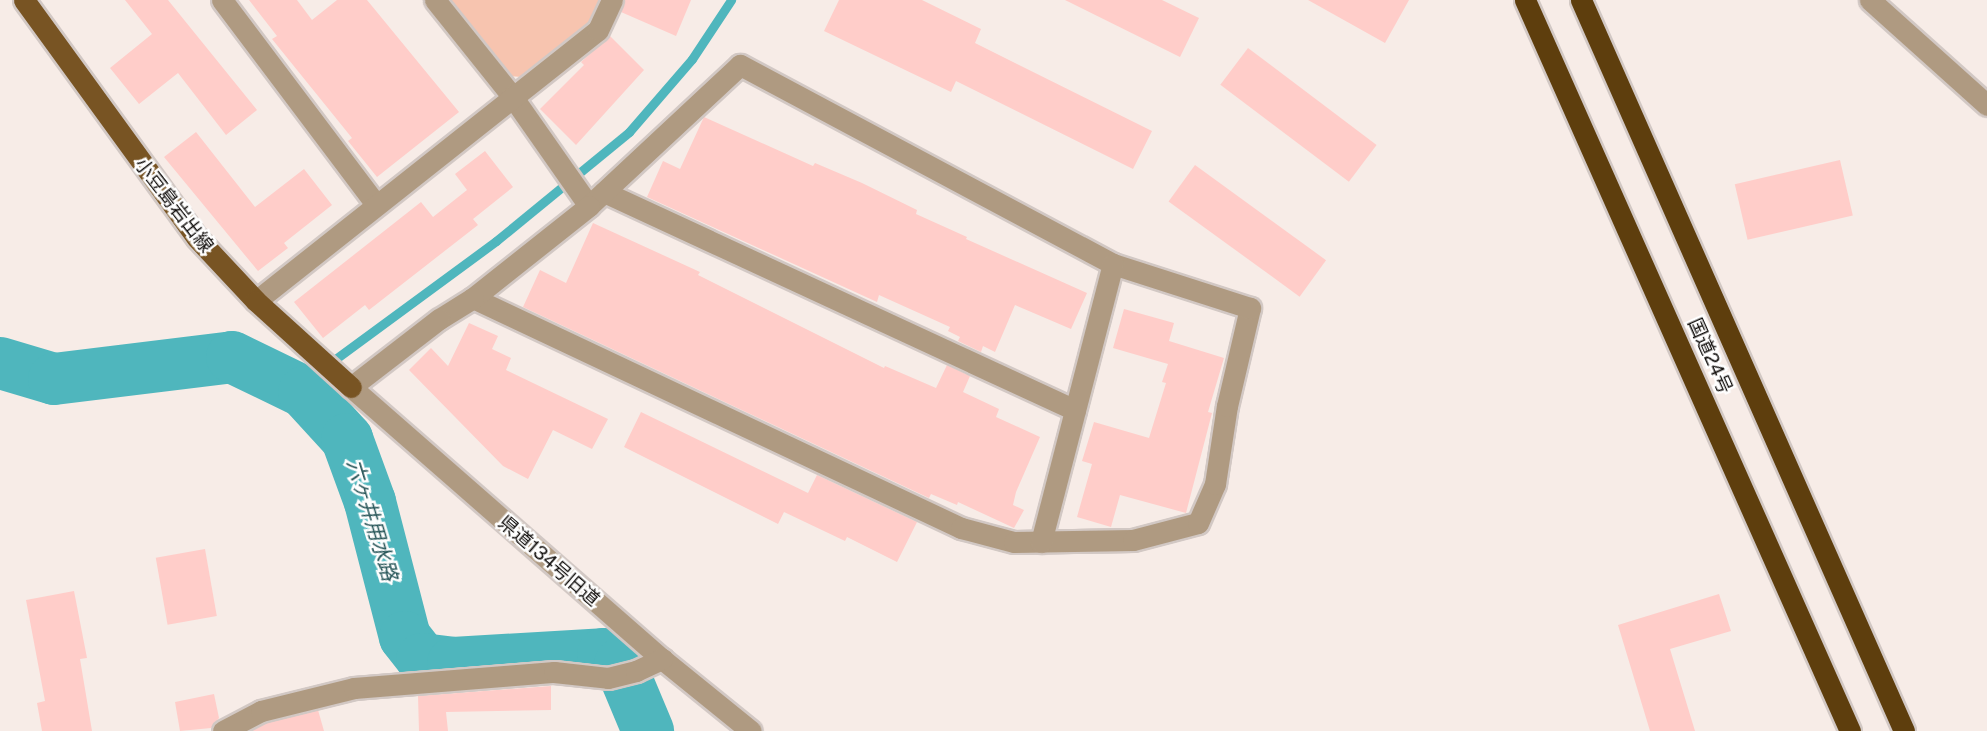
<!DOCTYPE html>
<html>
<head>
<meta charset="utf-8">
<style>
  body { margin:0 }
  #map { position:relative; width:1987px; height:731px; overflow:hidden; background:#f7ece7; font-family:"Public Sans","Noto Sans JP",sans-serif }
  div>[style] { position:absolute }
  .green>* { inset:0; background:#f7c4af }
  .stream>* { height:9px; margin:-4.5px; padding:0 4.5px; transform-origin:4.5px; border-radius:4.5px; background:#4fb6bd }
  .river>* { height:52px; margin:-26px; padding:0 26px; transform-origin:26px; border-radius:26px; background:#4fb6bd }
  .building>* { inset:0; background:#ffcdc9; transform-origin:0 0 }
  .roads { filter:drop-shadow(2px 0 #d2c8c4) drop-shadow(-2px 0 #d2c8c4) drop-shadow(0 2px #d2c8c4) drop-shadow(0 -2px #d2c8c4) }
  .minor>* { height:21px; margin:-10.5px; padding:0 10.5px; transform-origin:10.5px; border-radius:10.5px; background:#af9a81 }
  .major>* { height:21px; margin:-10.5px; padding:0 10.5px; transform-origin:10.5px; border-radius:10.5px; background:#785423 }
  .highway>* { height:21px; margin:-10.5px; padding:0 10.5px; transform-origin:10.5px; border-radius:10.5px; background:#5e3e0d }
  span { translate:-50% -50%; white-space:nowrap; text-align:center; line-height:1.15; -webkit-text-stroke:5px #fff; paint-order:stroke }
  .street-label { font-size:19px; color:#100d0b }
  .water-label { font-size:21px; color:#275558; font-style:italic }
</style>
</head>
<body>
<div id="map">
  <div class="green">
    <div style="clip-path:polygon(450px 0,604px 0,589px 25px,522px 77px,508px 76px)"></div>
  </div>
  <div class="stream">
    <div style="left:296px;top:388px;width:248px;rotate:-36.3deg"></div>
    <div style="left:496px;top:241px;width:172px;rotate:-39.3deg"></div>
    <div style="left:629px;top:132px;width:96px;rotate:-49.2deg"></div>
    <div style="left:692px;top:59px;width:71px;rotate:-56.5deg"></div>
  </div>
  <div class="river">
    <div style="left:0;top:363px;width:56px;rotate:16.5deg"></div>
    <div style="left:54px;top:379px;width:179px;rotate:-7deg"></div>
    <div style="left:232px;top:357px;width:80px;rotate:25.9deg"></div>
    <div style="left:304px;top:392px;width:64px;rotate:47.5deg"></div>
    <div style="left:347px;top:439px;width:67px;rotate:69.9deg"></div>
    <div style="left:370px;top:502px;width:139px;rotate:75.5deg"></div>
    <div style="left:405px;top:637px;width:28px;rotate:52deg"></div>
    <div style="left:422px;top:659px;width:31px;rotate:7deg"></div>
    <div style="left:453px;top:663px;width:150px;rotate:-3.4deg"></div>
    <div style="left:603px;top:654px;width:20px;rotate:30deg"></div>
    <div style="left:620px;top:664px;width:73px;rotate:67.3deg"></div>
  </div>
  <div class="building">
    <div style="clip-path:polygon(125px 0,168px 0,257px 110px,226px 135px,178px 73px,139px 104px,110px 68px,152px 34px)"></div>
    <div style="clip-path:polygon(249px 0,297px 0,312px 20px,337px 0,367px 0,459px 112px,377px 177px,348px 141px,352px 138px,272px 39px,277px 36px)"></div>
    <div style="clip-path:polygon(625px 0,691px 0,676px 36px,621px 12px)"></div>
    <div style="clip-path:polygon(839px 0,922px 0,981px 29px,975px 43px,1152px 131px,1133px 169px,956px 81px,951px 92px,824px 31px)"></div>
    <div style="clip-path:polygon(1065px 0,1162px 0,1199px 18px,1180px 57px)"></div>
    <div style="clip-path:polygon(1308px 0,1409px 0,1385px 43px)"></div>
    <div style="clip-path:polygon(610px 36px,644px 70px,576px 145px,540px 109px,584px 65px,581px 62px)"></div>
    <div style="left:1248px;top:48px;width:161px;height:46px;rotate:37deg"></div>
    <div style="clip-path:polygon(704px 117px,813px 166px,815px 163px,862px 183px,917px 210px,916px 214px,967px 237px,966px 239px,1087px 293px,1071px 329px,1015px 305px,995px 352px,983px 346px,981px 352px,958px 341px,960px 337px,948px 331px,950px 327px,879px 295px,877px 302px,647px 197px,663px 161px,680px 169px)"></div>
    <div style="clip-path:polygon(196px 132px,255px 207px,304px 169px,332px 205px,284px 243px,288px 248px,258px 271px,164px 157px)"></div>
    <div style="clip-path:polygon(485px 151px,513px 187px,473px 219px,478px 225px,369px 310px,365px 305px,323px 338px,294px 302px,421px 202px,433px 217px,467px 190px,455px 174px)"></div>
    <div style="left:1840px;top:160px;width:57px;height:108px;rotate:77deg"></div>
    <div style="left:1195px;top:165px;width:162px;height:45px;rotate:36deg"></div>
    <div style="clip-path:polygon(593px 223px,700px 272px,698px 275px,884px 368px,885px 366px,936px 388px,947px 365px,970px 376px,963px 392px,999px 409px,996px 417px,1040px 437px,1016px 492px,1013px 505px,1024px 510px,1014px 528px,958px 502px,957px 505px,931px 494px,929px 498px,523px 307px,540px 270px,566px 283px)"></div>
    <div style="clip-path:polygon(1124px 309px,1174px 323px,1169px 341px,1224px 358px,1208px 412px,1212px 413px,1186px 513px,1120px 495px,1111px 527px,1077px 517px,1092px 464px,1082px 461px,1094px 422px,1149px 438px,1166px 383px,1162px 382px,1168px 364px,1113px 348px)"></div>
    <div style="clip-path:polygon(469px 323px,498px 336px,492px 349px,511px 358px,506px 370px,608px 419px,592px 449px,553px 430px,528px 479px,503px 466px,409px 370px,431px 348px,448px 366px)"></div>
    <div style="clip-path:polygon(641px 412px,808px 493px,817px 475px,917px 522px,897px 562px,847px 537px,845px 541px,784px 512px,778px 524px,624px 447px)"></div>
    <div style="left:205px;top:549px;width:68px;height:50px;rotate:80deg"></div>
    <div style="clip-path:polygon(74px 591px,87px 658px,80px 659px,92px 731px,42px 731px,37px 703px,45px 701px,26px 600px)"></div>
    <div style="clip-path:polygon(1719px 594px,1731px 631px,1670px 649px,1695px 731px,1650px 731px,1618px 625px)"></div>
    <div style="clip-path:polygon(551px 686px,551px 710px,446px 712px,448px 731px,419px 731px,418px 696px)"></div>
    <div style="clip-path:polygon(214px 694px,219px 718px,211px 728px,180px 731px,175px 702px)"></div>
    <div style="clip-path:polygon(318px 710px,324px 731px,251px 731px,266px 723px)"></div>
  </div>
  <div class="roads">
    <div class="minor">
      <div style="left:222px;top:0;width:256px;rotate:53deg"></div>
      <div style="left:435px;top:0;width:123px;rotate:51.3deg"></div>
      <div style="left:512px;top:96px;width:134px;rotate:55deg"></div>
      <div style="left:1870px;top:0;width:157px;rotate:41.9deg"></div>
      <div style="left:604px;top:192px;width:519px;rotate:24.84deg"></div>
      <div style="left:473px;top:298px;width:539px;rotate:25.24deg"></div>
      <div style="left:961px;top:528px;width:55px;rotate:14.8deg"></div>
      <div style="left:1014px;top:542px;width:119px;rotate:-1deg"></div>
      <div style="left:1133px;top:540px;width:67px;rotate:-14.7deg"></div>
      <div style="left:1198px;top:523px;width:43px;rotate:-66.4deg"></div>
      <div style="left:1215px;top:484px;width:79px;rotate:-81.3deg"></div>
      <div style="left:1227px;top:406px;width:101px;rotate:-76.8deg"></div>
      <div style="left:1250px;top:308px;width:144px;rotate:-162.2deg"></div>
      <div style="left:1113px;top:264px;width:423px;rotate:-151.9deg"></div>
      <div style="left:740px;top:65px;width:207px;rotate:137deg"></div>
      <div style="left:589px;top:206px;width:148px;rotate:141.6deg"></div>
      <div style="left:473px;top:298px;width:40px;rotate:148deg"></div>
      <div style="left:439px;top:319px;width:111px;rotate:142.3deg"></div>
      <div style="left:351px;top:387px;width:413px;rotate:41.2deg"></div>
      <div style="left:662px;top:659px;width:114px;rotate:39deg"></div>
      <div style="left:256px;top:301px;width:436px;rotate:-38.4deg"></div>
      <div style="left:598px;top:30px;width:33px;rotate:-65deg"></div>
      <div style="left:1041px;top:542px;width:287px;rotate:-75.5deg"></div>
      <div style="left:223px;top:731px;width:43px;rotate:-27.8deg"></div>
      <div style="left:261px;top:711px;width:96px;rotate:-13.9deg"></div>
      <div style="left:354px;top:688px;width:201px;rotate:-4.6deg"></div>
      <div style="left:554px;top:672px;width:54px;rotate:6.3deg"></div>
      <div style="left:608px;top:678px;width:29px;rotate:-14deg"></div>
      <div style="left:636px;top:671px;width:29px;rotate:-25deg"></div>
    </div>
    <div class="major">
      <div style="left:24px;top:0;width:294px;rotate:54deg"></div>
      <div style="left:197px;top:238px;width:86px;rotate:46.9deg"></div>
      <div style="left:256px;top:301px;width:128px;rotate:42.2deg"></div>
    </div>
    <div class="highway">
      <div style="left:1525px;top:0;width:800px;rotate:66.03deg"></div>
      <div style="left:1581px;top:0;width:799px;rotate:66.16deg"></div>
    </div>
  </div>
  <div class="street-label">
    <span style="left:174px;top:205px;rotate:52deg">小豆島岩出線</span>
    <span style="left:1710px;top:356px;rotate:66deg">国道24号</span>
    <span style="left:549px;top:561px;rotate:41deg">県道134号旧道</span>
  </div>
  <div class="water-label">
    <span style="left:372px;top:520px;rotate:73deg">六ヶ井用水路</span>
  </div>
</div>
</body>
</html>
